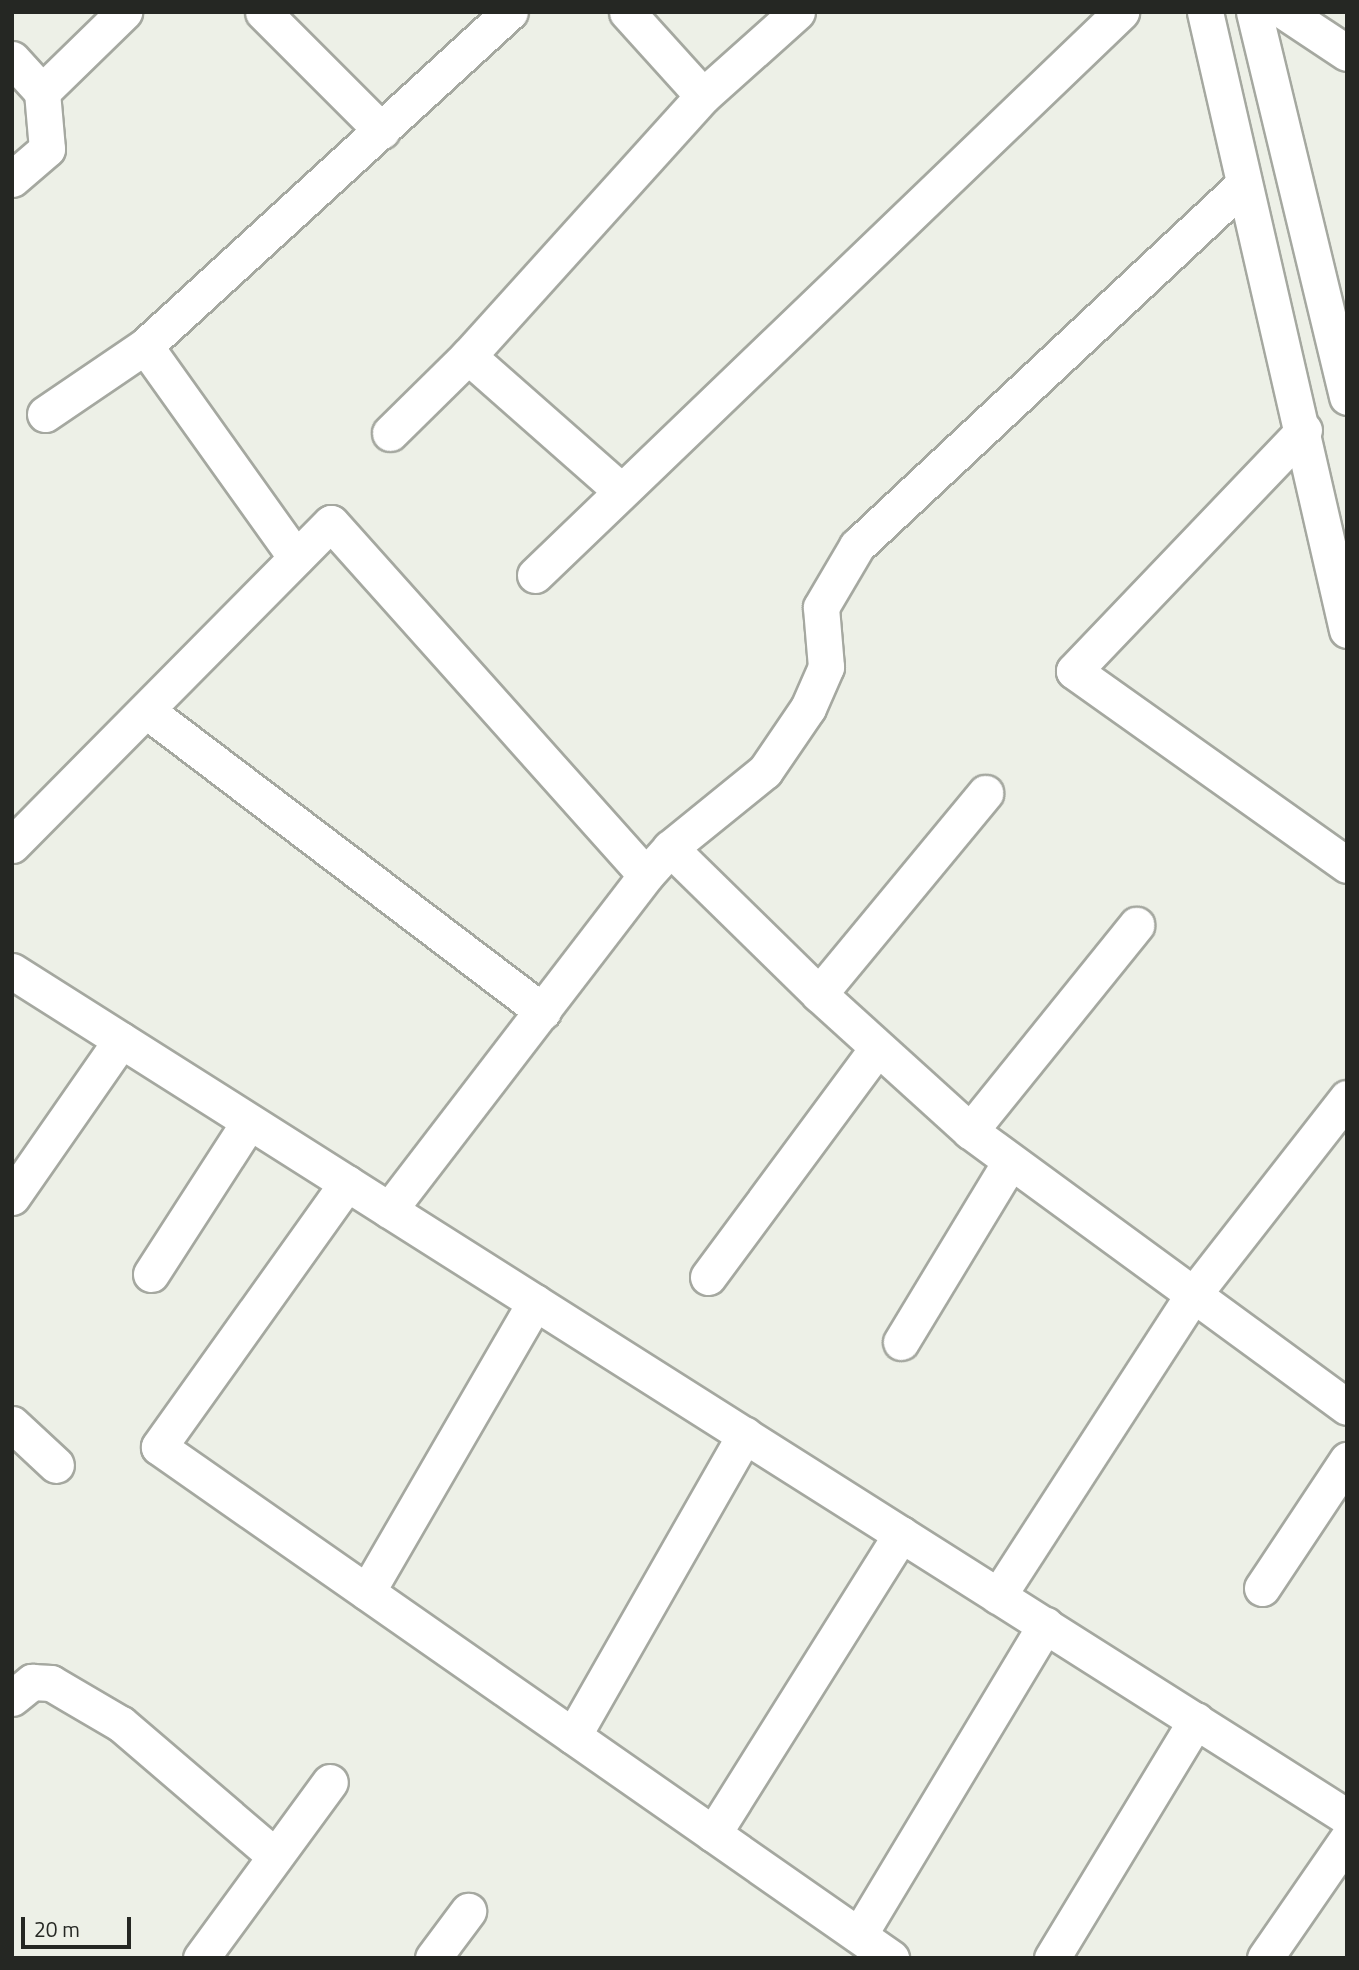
<!DOCTYPE html>
<html>
<head>
<meta charset="utf-8">
<style>
  body { margin:0 }
  #map { position:relative; width:1359px; height:1970px; overflow:hidden; background:#edf0e7; font-family:"Titillium Web",sans-serif }
  div>[style] { position:absolute }
  .roads { filter:drop-shadow(2px 0 #a5a8a0) drop-shadow(-2px 0 #a5a8a0) drop-shadow(0 2px #a5a8a0) drop-shadow(0 -2px #a5a8a0) }
  .minor>* { height:35px; margin:-17.5px; padding:0 17.5px; transform-origin:17.5px; border-radius:17.5px; background:#fff }
  span { translate:-50% -50%; white-space:nowrap; text-align:center; line-height:1.15; -webkit-text-stroke:5px #edf0e7; paint-order:stroke }
  .frame { position:absolute; inset:0; border:14px solid #252723; pointer-events:none }
  .scale { position:absolute; left:21px; top:1917px; width:110px; height:32px; box-sizing:border-box; border:4px solid #252723; border-top:0; padding-left:9px; font-size:21px; line-height:24px; white-space:nowrap; color:#252723; -webkit-text-stroke:5px #edf0e7; paint-order:stroke }
</style>
</head>
<body>
<div id="map">
  <div class="roads">
    <div class="minor">
      <div style="left:263px;top:12px;width:168px;rotate:45deg"></div>
      <div style="left:627px;top:12px;width:113px;rotate:47.9deg"></div>
      <div style="left:1205px;top:12px;width:634px;rotate:77.06deg"></div>
      <div style="left:1254px;top:12px;width:396px;rotate:76.4deg"></div>
      <div style="left:1285px;top:12px;width:74px;rotate:33.5deg"></div>
      <div style="left:12px;top:59px;width:45px;rotate:47.7deg"></div>
      <div style="left:42px;top:92px;width:57px;rotate:85deg"></div>
      <div style="left:47px;top:149px;width:46px;rotate:139.4deg"></div>
      <div style="left:42px;top:92px;width:115px;rotate:-44.3deg"></div>
      <div style="left:145px;top:346px;width:260px;rotate:54.5deg"></div>
      <div style="left:468px;top:356px;width:204px;rotate:41.4deg"></div>
      <div style="left:45px;top:414px;width:121px;rotate:-34.2deg"></div>
      <div style="left:145px;top:346px;width:495px;rotate:-42.5deg"></div>
      <div style="left:1304px;top:430px;width:333px;rotate:133.7deg"></div>
      <div style="left:1074px;top:671px;width:335px;rotate:35.4deg"></div>
      <div style="left:390px;top:433px;width:110px;rotate:-44.6deg"></div>
      <div style="left:468px;top:356px;width:350px;rotate:-47.9deg"></div>
      <div style="left:703px;top:96px;width:126px;rotate:-41.8deg"></div>
      <div style="left:535px;top:575px;width:813px;rotate:-43.85deg"></div>
      <div style="left:147px;top:711px;width:497px;rotate:37.2deg"></div>
      <div style="left:12px;top:845px;width:453px;rotate:-45.3deg"></div>
      <div style="left:331px;top:523px;width:472px;rotate:48.2deg"></div>
      <div style="left:670px;top:848px;width:209px;rotate:44.4deg"></div>
      <div style="left:819px;top:994px;width:204px;rotate:42.2deg"></div>
      <div style="left:970px;top:1131px;width:467px;rotate:36.2deg"></div>
      <div style="left:12px;top:971px;width:1580px;rotate:32.36deg"></div>
      <div style="left:819px;top:994px;width:261px;rotate:-50.4deg"></div>
      <div style="left:970px;top:1131px;width:265px;rotate:-51.1deg"></div>
      <div style="left:347px;top:1183px;width:324px;rotate:125.5deg"></div>
      <div style="left:159px;top:1447px;width:893px;rotate:34.92deg"></div>
      <div style="left:12px;top:1197px;width:191px;rotate:-55.2deg"></div>
      <div style="left:389px;top:1210px;width:422px;rotate:-52.5deg"></div>
      <div style="left:646px;top:875px;width:36px;rotate:-48deg"></div>
      <div style="left:670px;top:848px;width:122px;rotate:-39deg"></div>
      <div style="left:765px;top:771px;width:76px;rotate:-55.7deg"></div>
      <div style="left:808px;top:708px;width:45px;rotate:-66.3deg"></div>
      <div style="left:826px;top:667px;width:60px;rotate:-94.8deg"></div>
      <div style="left:821px;top:607px;width:71px;rotate:-59.5deg"></div>
      <div style="left:857px;top:546px;width:529px;rotate:-43.08deg"></div>
      <div style="left:151px;top:1274px;width:181px;rotate:-57.2deg"></div>
      <div style="left:708px;top:1277px;width:284px;rotate:-53.5deg"></div>
      <div style="left:901px;top:1342px;width:210px;rotate:-58.8deg"></div>
      <div style="left:12px;top:1424px;width:60px;rotate:43deg"></div>
      <div style="left:1262px;top:1588px;width:154px;rotate:-56.4deg"></div>
      <div style="left:367px;top:1592px;width:335px;rotate:-59.9deg"></div>
      <div style="left:998px;top:1596px;width:359px;rotate:-57.1deg"></div>
      <div style="left:1193px;top:1295px;width:250px;rotate:-52deg"></div>
      <div style="left:12px;top:1698px;width:26px;rotate:-39deg"></div>
      <div style="left:32px;top:1682px;width:19px;rotate:3deg"></div>
      <div style="left:51px;top:1683px;width:81px;rotate:30.4deg"></div>
      <div style="left:121px;top:1724px;width:203px;rotate:40.6deg"></div>
      <div style="left:573px;top:1736px;width:347px;rotate:-60.3deg"></div>
      <div style="left:713px;top:1834px;width:354px;rotate:-57.9deg"></div>
      <div style="left:859px;top:1935px;width:362px;rotate:-59deg"></div>
      <div style="left:201px;top:1958px;width:218px;rotate:-53.8deg"></div>
      <div style="left:433px;top:1958px;width:59px;rotate:-53.3deg"></div>
      <div style="left:1052px;top:1958px;width:278px;rotate:-58.8deg"></div>
      <div style="left:1265px;top:1958px;width:145px;rotate:-55.4deg"></div>
    </div>
  </div>
  <div class="frame"></div>
  <div class="scale">20 m</div>
</div>
</body>
</html>
